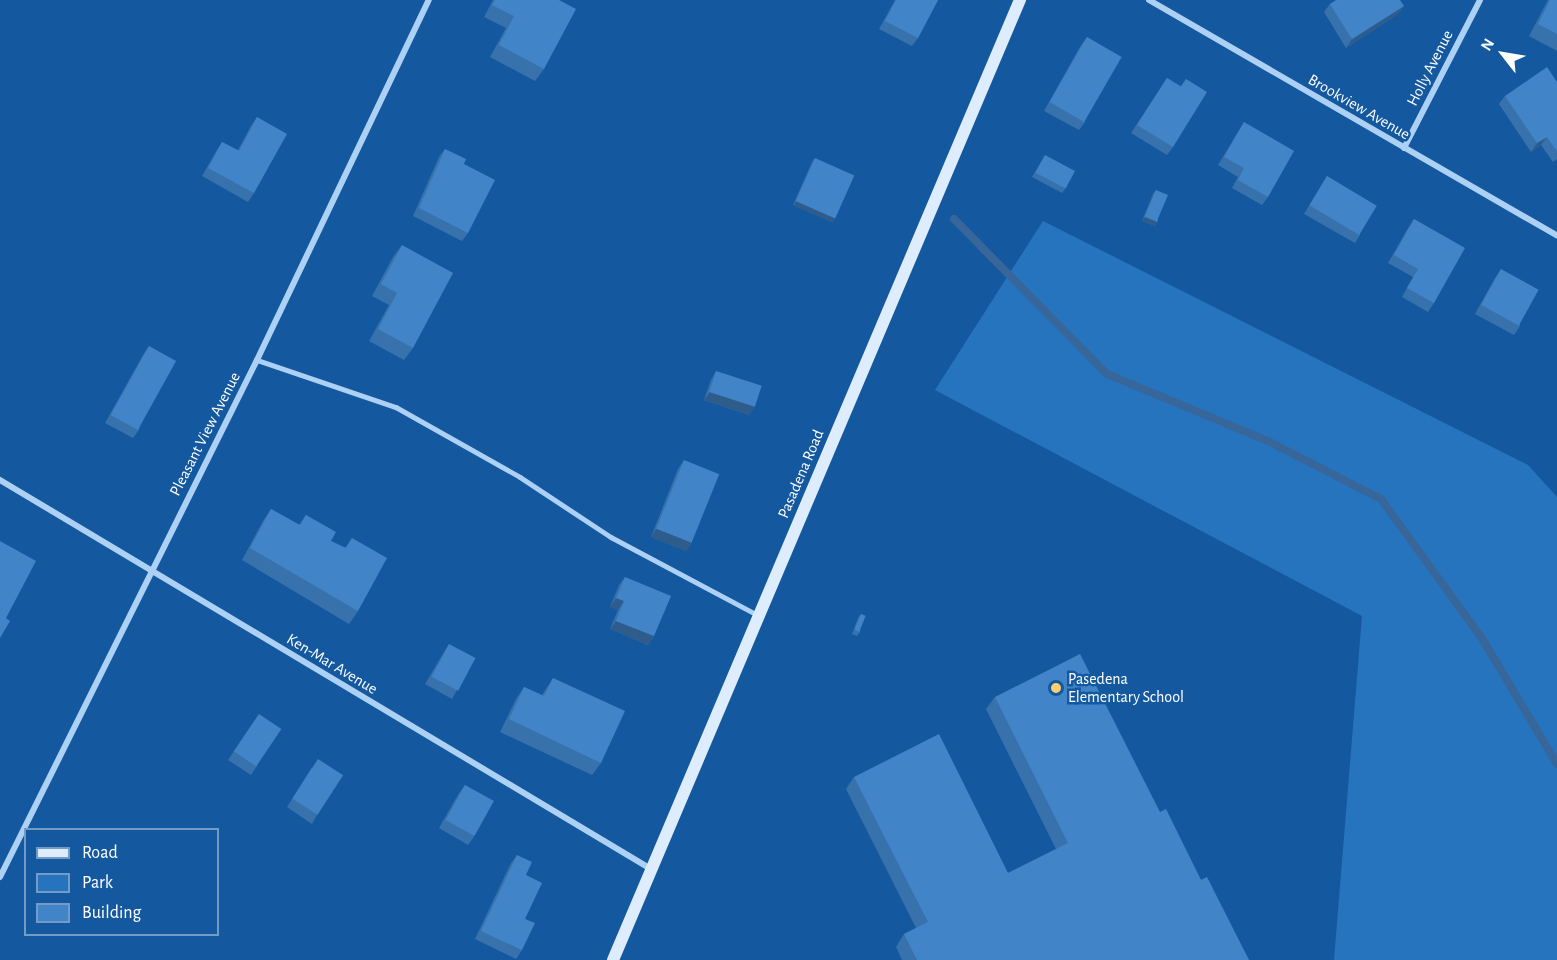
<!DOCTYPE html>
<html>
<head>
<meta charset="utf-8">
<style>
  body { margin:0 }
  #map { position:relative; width:1557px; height:960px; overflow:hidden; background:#1459a0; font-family:"Alegreya Sans",sans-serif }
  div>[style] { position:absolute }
  .green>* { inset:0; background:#2774be }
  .stream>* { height:8px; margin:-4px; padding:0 4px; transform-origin:4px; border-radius:4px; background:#37679a }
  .service>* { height:4.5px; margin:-2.25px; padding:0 2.25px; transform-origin:2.25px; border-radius:2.25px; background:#add1f4 }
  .minor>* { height:6px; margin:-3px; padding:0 3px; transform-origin:3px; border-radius:3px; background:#add1f4 }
  .secondary>* { height:12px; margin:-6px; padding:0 6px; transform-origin:6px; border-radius:6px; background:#ddedfd }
  .wall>* { inset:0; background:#3872ac }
  .shaded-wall>* { inset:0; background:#2e5d8c; transform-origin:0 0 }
  .building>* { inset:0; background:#4185c8; transform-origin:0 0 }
  .dots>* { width:16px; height:16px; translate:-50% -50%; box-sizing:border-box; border:3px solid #1459a0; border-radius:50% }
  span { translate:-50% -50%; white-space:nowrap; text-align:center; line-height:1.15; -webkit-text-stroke:5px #1459a0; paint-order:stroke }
  .street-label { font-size:16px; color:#fff }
  .poi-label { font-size:16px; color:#fff }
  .left { translate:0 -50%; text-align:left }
  .legend { position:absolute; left:24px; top:828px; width:195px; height:108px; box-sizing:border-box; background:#1459a0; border:2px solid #729bc6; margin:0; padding:8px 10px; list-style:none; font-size:18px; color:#fff }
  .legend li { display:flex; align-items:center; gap:12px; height:30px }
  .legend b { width:30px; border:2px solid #729bc6 }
  .north { position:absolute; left:1473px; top:24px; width:60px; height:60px; -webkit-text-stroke:4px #1459a0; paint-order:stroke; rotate:301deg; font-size:16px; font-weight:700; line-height:24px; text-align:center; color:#fff }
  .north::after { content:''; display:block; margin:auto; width:21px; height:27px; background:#fff; clip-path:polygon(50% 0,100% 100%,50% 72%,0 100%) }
</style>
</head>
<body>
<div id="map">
  <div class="green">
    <div style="clip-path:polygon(1043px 221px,1528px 465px,1557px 497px,1557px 960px,1334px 960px,1362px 616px,935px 390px)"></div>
  </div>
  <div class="stream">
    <div style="left:954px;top:219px;width:218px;rotate:45.4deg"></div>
    <div style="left:1107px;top:374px;width:174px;rotate:22.6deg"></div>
    <div style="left:1268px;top:441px;width:127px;rotate:27.2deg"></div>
    <div style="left:1381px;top:499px;width:174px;rotate:54.1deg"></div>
    <div style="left:1483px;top:640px;width:144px;rotate:59.2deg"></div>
  </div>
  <div class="service">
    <div style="left:257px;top:360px;width:147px;rotate:18.7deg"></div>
    <div style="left:396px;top:407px;width:142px;rotate:29.4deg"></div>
    <div style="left:520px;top:477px;width:109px;rotate:33.4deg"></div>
    <div style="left:611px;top:537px;width:166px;rotate:28deg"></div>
  </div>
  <div class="minor">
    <div style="left:1149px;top:0;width:471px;rotate:30deg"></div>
    <div style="left:1404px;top:148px;width:166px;rotate:-62.8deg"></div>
    <div style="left:0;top:480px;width:758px;rotate:30.86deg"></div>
    <div style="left:0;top:877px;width:577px;rotate:-63.57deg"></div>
    <div style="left:257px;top:360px;width:399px;rotate:-64.5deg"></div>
  </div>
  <div class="secondary">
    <div style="left:613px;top:960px;width:1043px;rotate:-67.03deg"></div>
  </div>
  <div class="wall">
    <div style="clip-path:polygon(493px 0,559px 0,544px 69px,535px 81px,490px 57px,506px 28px,484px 17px)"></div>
    <div style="clip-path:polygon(895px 0,938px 0,918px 38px,912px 46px,879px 29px)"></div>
    <div style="clip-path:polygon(1548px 0,1557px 0,1557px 51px,1529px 36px)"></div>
    <div style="clip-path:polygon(1330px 4px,1404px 6px,1398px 14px,1346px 48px,1324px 12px)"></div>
    <div style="clip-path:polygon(1087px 37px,1085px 122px,1079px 130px,1044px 111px,1081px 45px)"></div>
    <div style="clip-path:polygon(1167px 78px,1181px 86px,1186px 79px,1173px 147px,1167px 155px,1131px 133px)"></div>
    <div style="clip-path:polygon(1557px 82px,1557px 159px,1553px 162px,1541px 145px,1531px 152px,1499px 104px,1505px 96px)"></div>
    <div style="clip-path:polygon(257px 117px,254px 193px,248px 202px,202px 176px,217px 150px,222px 142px,238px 150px,251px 126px)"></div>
    <div style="clip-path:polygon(1244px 122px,1268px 197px,1262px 205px,1232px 188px,1238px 177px,1218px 165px)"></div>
    <div style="clip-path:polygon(445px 149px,468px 233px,462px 241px,413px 216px,439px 157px)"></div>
    <div style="clip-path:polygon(1045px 155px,1065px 189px,1062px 193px,1032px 177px)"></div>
    <div style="clip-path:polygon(815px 158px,832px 222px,793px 205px,812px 162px)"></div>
    <div style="clip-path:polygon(1327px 176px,1360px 235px,1355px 243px,1304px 214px)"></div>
    <div style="clip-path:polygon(1156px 190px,1158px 222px,1155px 226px,1142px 221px,1153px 194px)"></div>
    <div style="clip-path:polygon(1414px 219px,1434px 303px,1428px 312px,1402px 297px,1413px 277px,1388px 263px,1408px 228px)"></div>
    <div style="clip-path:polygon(402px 245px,413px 348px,404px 360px,369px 341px,389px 305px,372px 296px,393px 257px)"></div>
    <div style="clip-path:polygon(1501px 269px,1520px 326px,1514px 335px,1475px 314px,1495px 278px)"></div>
    <div style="clip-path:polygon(149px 346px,139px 430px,133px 438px,105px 423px,143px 355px)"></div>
    <div style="clip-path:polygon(716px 371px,755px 406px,749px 415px,704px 400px,711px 380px)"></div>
    <div style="clip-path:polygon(684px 460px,692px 542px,686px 551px,651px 537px,678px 469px)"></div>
    <div style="clip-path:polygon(271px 509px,299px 525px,306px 515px,331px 541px,345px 548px,352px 538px,358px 611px,349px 624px,242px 560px,263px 521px)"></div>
    <div style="clip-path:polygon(625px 577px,654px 636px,648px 645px,610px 629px,618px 610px,610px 607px,619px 585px)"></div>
    <div style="clip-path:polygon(861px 614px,860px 632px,857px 636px,852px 634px,858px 618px)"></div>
    <div style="clip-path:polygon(449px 644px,457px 690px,452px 699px,425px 684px,444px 652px)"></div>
    <div style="clip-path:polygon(553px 678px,601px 763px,592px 775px,500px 732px,516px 699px,524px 687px,542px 695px)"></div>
    <div style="clip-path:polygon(995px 697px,1160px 812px,1249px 960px,902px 960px,896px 947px,904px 934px,916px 928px,846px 789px,854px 777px,1008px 873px,1056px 849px,986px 709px)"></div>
    <div style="clip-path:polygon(259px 714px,257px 766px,251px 775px,228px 760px)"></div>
    <div style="clip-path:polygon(312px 767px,317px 815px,312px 824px,287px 807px)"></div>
    <div style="clip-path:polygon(465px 785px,474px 837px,468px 845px,439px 828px,459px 793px)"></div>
    <div style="clip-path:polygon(517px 855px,526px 875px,525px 919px,522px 950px,516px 959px,475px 939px,511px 863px)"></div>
  </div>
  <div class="shaded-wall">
    <div style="clip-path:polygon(1404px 6px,1398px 14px,1346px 48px,1352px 39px)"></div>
    <div style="clip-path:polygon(1547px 137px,1541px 145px,1531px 152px,1537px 143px)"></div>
    <div style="left:796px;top:201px;width:43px;height:5px;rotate:24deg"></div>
    <div style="clip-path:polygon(1145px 217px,1158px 222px,1155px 226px,1142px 221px)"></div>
    <div style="clip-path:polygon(710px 392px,755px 406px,749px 415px,704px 400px)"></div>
    <div style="clip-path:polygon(656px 529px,692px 542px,686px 551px,651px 537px)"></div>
    <div style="clip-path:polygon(616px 598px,624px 601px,618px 610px,610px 607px)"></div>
    <div style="clip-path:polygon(616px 621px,654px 636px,648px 645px,610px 629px)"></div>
  </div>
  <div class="building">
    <div style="clip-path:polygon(495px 0,559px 0,576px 9px,544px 69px,499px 45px,514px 16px,492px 5px)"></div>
    <div style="clip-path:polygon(896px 0,938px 0,918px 38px,885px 21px)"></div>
    <div style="clip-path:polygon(1336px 0,1400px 0,1404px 6px,1352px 39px,1330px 4px)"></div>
    <div style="clip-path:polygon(1550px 0,1557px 0,1557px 34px,1538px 24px)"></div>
    <div style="left:1087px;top:37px;width:40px;height:75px;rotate:30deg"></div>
    <div style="clip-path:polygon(1547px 67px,1557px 82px,1557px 151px,1547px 137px,1537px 143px,1505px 96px)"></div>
    <div style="clip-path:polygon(1167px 78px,1181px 87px,1186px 79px,1207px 92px,1173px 147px,1137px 125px)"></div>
    <div style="clip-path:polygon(257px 117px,287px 134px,254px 193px,208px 168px,222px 142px,239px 151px)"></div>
    <div style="clip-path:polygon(1244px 122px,1294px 151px,1268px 197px,1238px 180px,1244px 168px,1224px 157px)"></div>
    <div style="clip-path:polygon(445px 149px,466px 159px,464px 164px,495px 180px,468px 233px,419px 208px)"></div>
    <div style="left:1045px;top:155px;width:34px;height:20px;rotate:28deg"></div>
    <div style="left:815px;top:158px;width:43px;height:47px;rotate:24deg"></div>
    <div style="left:1327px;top:176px;width:58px;height:34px;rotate:31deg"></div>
    <div style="left:1156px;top:190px;width:13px;height:29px;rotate:23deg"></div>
    <div style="clip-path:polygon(1414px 219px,1465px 248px,1434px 303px,1407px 288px,1418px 269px,1394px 255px)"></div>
    <div style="clip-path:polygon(402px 245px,453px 273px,413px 348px,378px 329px,397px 293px,381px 284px)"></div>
    <div style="left:1501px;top:269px;width:43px;height:41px;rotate:29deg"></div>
    <div style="left:149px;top:346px;width:31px;height:79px;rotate:29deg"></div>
    <div style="left:716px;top:371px;width:48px;height:22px;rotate:18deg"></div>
    <div style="left:684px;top:460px;width:38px;height:74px;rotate:22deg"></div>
    <div style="clip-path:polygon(271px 509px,300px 525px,306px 515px,336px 532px,331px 541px,346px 548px,352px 538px,387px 558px,358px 611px,250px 548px)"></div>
    <div style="clip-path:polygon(0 541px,36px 561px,6px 618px,10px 621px,0 638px)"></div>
    <div style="clip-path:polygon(625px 577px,671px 596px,654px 636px,616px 621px,624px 601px,616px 598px)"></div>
    <div style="left:861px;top:614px;width:5px;height:17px;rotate:22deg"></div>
    <div style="left:449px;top:644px;width:30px;height:37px;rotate:28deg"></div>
    <div style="clip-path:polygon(1080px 654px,1160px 812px,1166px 809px,1201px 880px,1207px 877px,1249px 960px,917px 960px,904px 934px,928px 922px,854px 777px,939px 734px,1008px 873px,1068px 843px,995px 697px)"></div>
    <div style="clip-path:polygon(553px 678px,625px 711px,601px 763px,509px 719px,524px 687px,544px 696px)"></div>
    <div style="left:259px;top:714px;width:27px;height:45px;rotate:34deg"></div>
    <div style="left:318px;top:759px;width:30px;height:47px;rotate:33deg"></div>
    <div style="left:465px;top:785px;width:33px;height:40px;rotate:29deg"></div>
    <div style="clip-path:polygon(517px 855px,532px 862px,526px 875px,542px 883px,525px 919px,535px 923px,522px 950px,481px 931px)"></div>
  </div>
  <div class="dots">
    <div style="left:1056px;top:688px;background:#ffce70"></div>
  </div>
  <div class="street-label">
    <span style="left:1430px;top:68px;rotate:-63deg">Holly Avenue</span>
    <span style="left:1359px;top:107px;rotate:30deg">Brookview Avenue</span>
    <span style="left:205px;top:434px;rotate:-63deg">Pleasant View Avenue</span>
    <span style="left:801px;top:474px;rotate:-67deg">Pasadena Road</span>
    <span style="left:332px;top:664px;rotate:31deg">Ken-Mar Avenue</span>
  </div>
  <div class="poi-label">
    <span class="left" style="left:1068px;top:688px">Pasedena<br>Elementary School</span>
  </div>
  <ul class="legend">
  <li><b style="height:8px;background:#ddedfd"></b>Road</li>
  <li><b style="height:16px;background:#2774be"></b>Park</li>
  <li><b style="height:16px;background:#4185c8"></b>Building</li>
  </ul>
  <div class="north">N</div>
</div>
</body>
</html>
